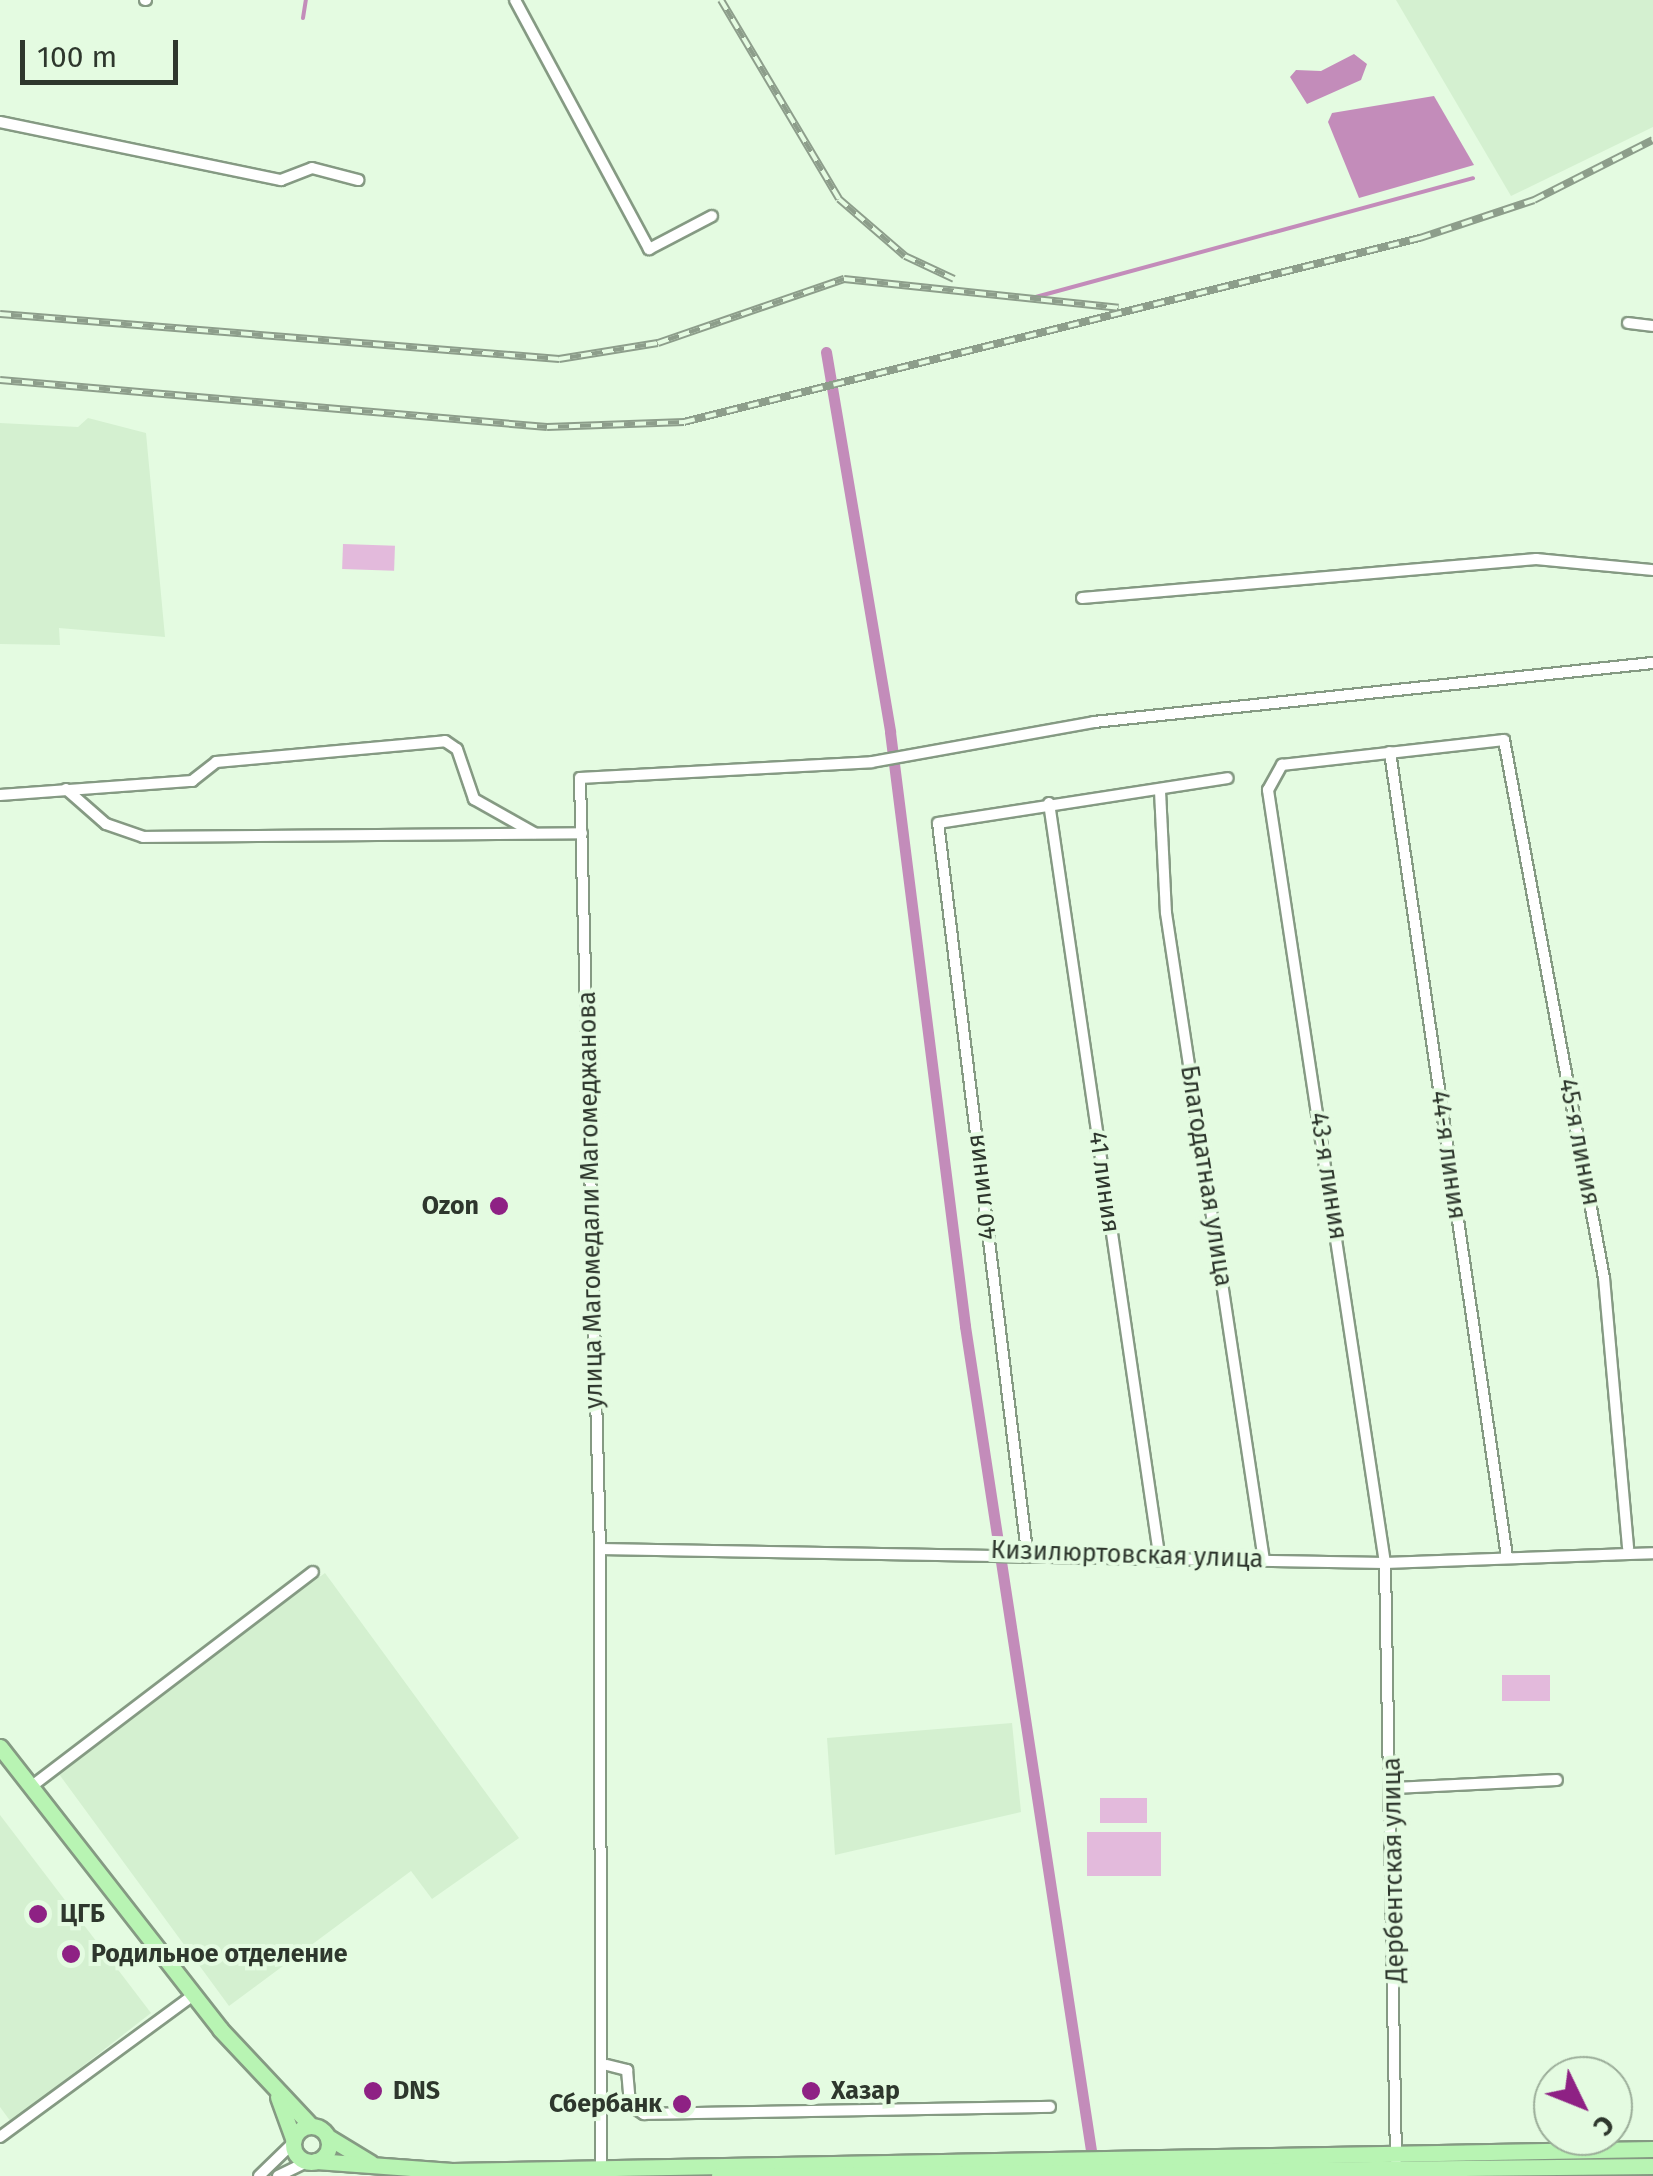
<!DOCTYPE html>
<html>
<head>
<meta charset="utf-8">
<style>
  body { margin:0 }
  #map { position:relative; width:1653px; height:2176px; overflow:hidden; background:#e4fbe1; font-family:"Fira Sans",sans-serif }
  div>[style] { position:absolute }
  .built>* { inset:0; background:#d4f0d0 }
  .green>* { inset:0; background:#e3badc; transform-origin:0 0 }
  .water>* { inset:0; background:#c38cba }
  .stream>* { height:4px; margin:-2px; padding:0 2px; transform-origin:2px; border-radius:2px; background:#c38cba }
  .canal>* { height:11px; margin:-5.5px; padding:0 5.5px; transform-origin:5.5px; border-radius:5.5px; background:#c38cba }
  .roads { filter:drop-shadow(2px 0 #859a83) drop-shadow(-2px 0 #859a83) drop-shadow(0 2px #859a83) drop-shadow(0 -2px #859a83) }
  .street>* { height:10px; margin:-5px; padding:0 5px; transform-origin:5px; border-radius:5px; background:#fff }
  .primary>* { height:15px; margin:-7.5px; padding:0 7.5px; transform-origin:7.5px; border-radius:7.5px; background:#b8f4b3 }
  .primary>.ring { margin:-7.5px; padding:0; box-sizing:content-box; background:none; border:15px solid #b8f4b3; border-radius:50% }
  .rail>* { height:8px; margin-top:-4px; transform-origin:0; background:repeating-linear-gradient(90deg,#e4fbe1 0 11px,#8d9e8b 0 22px); box-sizing:border-box; border-block:2px solid #8d9e8b }
  .dots>* { width:28px; height:28px; translate:-50% -50%; box-sizing:border-box; border:5px solid #e4fbe1; border-radius:50% }
  span { translate:-50% -50%; white-space:nowrap; text-align:center; line-height:1.15; -webkit-text-stroke:8px #e4fbe1; paint-order:stroke }
  .street-label { font-size:25px; color:#2e372d }
  .poi-label { font-size:25px; color:#2e372d; font-weight:700 }
  .right { translate:-100% -50%; text-align:right }
  .left { translate:0 -50%; text-align:left }
  .north { position:absolute; left:1533px; top:2056px; width:100px; height:100px; box-sizing:border-box; background:#e4fbe1; border:2px solid #9bad99; border-radius:50%; rotate:133deg; font-size:28px; font-weight:700; line-height:40px; text-align:center; color:#2e372d }
  .north::after { content:''; display:block; margin:auto; width:35px; height:45px; background:#8e2184; clip-path:polygon(50% 0,100% 100%,50% 72%,0 100%) }
  .scale { position:absolute; left:20px; top:40px; width:158px; height:45px; box-sizing:border-box; border:5px solid #2e372d; border-top:0; padding-left:12px; font-size:30px; line-height:35px; white-space:nowrap; color:#2e372d; -webkit-text-stroke:8px #e4fbe1; paint-order:stroke }
</style>
</head>
<body>
<div id="map">
  <div class="built">
    <div style="clip-path:polygon(1396px 0,1653px 0,1653px 127px,1511px 196px)"></div>
    <div style="clip-path:polygon(88px 418px,146px 433px,165px 637px,59px 628px,60px 645px,0 644px,0 423px,78px 427px)"></div>
    <div style="clip-path:polygon(325px 1573px,519px 1838px,432px 1899px,411px 1871px,229px 2006px,56px 1770px)"></div>
    <div style="clip-path:polygon(1012px 1723px,1021px 1812px,835px 1855px,827px 1738px)"></div>
    <div style="clip-path:polygon(0 1815px,151px 2013px,11px 2122px,0 2107px)"></div>
  </div>
  <div class="green">
    <div style="left:343px;top:544px;width:52px;height:25px;rotate:2deg"></div>
    <div style="left:1502px;top:1675px;width:48px;height:26px"></div>
    <div style="left:1147px;top:1798px;width:25px;height:47px;rotate:90deg"></div>
    <div style="left:1087px;top:1832px;width:74px;height:44px"></div>
  </div>
  <div class="water">
    <div style="clip-path:polygon(1354px 54px,1367px 64px,1361px 80px,1307px 104px,1290px 77px,1296px 70px,1321px 71px)"></div>
    <div style="clip-path:polygon(1434px 96px,1474px 165px,1359px 198px,1328px 122px,1332px 113px)"></div>
  </div>
  <div class="stream">
    <div style="left:303px;top:18px;width:18px;rotate:-81deg"></div>
    <div style="left:1032px;top:298px;width:457px;rotate:-15.2deg"></div>
  </div>
  <div class="canal">
    <div style="left:826px;top:352px;width:385px;rotate:80.4deg"></div>
    <div style="left:890px;top:732px;width:599px;rotate:82.8deg"></div>
    <div style="left:965px;top:1326px;width:847px;rotate:81.31deg"></div>
  </div>
  <div class="roads">
    <div class="street">
      <div style="left:145px;top:0;width:1px"></div>
      <div style="left:515px;top:0;width:283px;rotate:61.7deg"></div>
      <div style="left:649px;top:249px;width:71px;rotate:-27.6deg"></div>
      <div style="left:0;top:122px;width:287px;rotate:11.7deg"></div>
      <div style="left:281px;top:180px;width:33px;rotate:-21deg"></div>
      <div style="left:312px;top:168px;width:48px;rotate:14.6deg"></div>
      <div style="left:1628px;top:323px;width:25px;rotate:7deg"></div>
      <div style="left:1082px;top:598px;width:456px;rotate:-4.9deg"></div>
      <div style="left:1536px;top:559px;width:118px;rotate:5.4deg"></div>
      <div style="left:1390px;top:752px;width:813px;rotate:81.73deg"></div>
      <div style="left:66px;top:789px;width:53px;rotate:41.2deg"></div>
      <div style="left:106px;top:824px;width:39px;rotate:19deg"></div>
      <div style="left:143px;top:837px;width:439px;rotate:-0.5deg"></div>
      <div style="left:1160px;top:791px;width:122px;rotate:87.2deg"></div>
      <div style="left:1166px;top:913px;width:654px;rotate:81.39deg"></div>
      <div style="left:0;top:795px;width:193px;rotate:-4.2deg"></div>
      <div style="left:192px;top:781px;width:31px;rotate:-38deg"></div>
      <div style="left:216px;top:762px;width:230px;rotate:-5.2deg"></div>
      <div style="left:445px;top:741px;width:14px;rotate:34deg"></div>
      <div style="left:457px;top:749px;width:53px;rotate:71.2deg"></div>
      <div style="left:474px;top:799px;width:69px;rotate:29.5deg"></div>
      <div style="left:1049px;top:803px;width:766px;rotate:81.67deg"></div>
      <div style="left:600px;top:1549px;width:785px;rotate:1.02deg"></div>
      <div style="left:1385px;top:1563px;width:268px;rotate:-2.1deg"></div>
      <div style="left:1027px;top:1552px;width:734px;rotate:-96.96deg"></div>
      <div style="left:938px;top:823px;width:293px;rotate:-8.8deg"></div>
      <div style="left:32px;top:1786px;width:353px;rotate:-37.3deg"></div>
      <div style="left:1394px;top:1788px;width:163px;rotate:-2.8deg"></div>
      <div style="left:607px;top:2065px;width:21px;rotate:14deg"></div>
      <div style="left:627px;top:2070px;width:35px;rotate:85deg"></div>
      <div style="left:630px;top:2105px;width:17px;rotate:33deg"></div>
      <div style="left:644px;top:2114px;width:406px;rotate:-1deg"></div>
      <div style="left:0;top:2137px;width:240px;rotate:-36.3deg"></div>
      <div style="left:1396px;top:2160px;width:597px;rotate:-91.06deg"></div>
      <div style="left:1385px;top:1563px;width:782px;rotate:-98.61deg"></div>
      <div style="left:1268px;top:790px;width:29px;rotate:-61deg"></div>
      <div style="left:1282px;top:765px;width:223px;rotate:-6.4deg"></div>
      <div style="left:1504px;top:740px;width:547px;rotate:79.47deg"></div>
      <div style="left:1604px;top:1278px;width:271px;rotate:84.9deg"></div>
      <div style="left:601px;top:2163px;width:614px;rotate:-90.09deg"></div>
      <div style="left:600px;top:1549px;width:771px;rotate:-91.49deg"></div>
      <div style="left:580px;top:778px;width:292px;rotate:-3.1deg"></div>
      <div style="left:872px;top:762px;width:226px;rotate:-10.2deg"></div>
      <div style="left:1094px;top:722px;width:562px;rotate:-6.03deg"></div>
      <div style="left:259px;top:2176px;width:46px;rotate:-44.1deg"></div>
      <div style="left:278px;top:2176px;width:32px;rotate:-26deg"></div>
    </div>
    <div class="primary">
      <div style="left:0;top:1747px;width:358px;rotate:52deg"></div>
      <div style="left:220px;top:2029px;width:132px;rotate:46.8deg"></div>
      <div style="left:278px;top:2097px;width:44px;rotate:69.9deg"></div>
      <div class="ring" style="left:293px;top:2126px;width:21px;height:21px"></div>
      <div style="left:328px;top:2137px;width:50px;rotate:31.2deg"></div>
      <div style="left:316px;top:2161px;width:136px;rotate:4.2deg"></div>
      <div style="left:452px;top:2171px;width:1201px;rotate:-1.05deg"></div>
      <div style="left:719px;top:2176px;width:934px;rotate:-0.61deg"></div>
    </div>
  </div>
  <div class="rail">
    <div style="left:721px;top:0;width:231px;rotate:59.3deg"></div>
    <div style="left:839px;top:199px;width:87px;rotate:40.8deg"></div>
    <div style="left:905px;top:256px;width:54px;rotate:25.1deg"></div>
    <div style="left:0;top:314px;width:561px;rotate:4.6deg"></div>
    <div style="left:559px;top:359px;width:100px;rotate:-9.2deg"></div>
    <div style="left:658px;top:343px;width:197px;rotate:-19deg"></div>
    <div style="left:844px;top:279px;width:276px;rotate:6deg"></div>
    <div style="left:0;top:380px;width:549px;rotate:4.91deg"></div>
    <div style="left:547px;top:427px;width:137px;rotate:-2.1deg"></div>
    <div style="left:684px;top:422px;width:759px;rotate:-14.04deg"></div>
    <div style="left:1420px;top:238px;width:120px;rotate:-18.4deg"></div>
    <div style="left:1534px;top:200px;width:133px;rotate:-26.8deg"></div>
  </div>
  <div class="dots">
    <div style="left:499px;top:1206px;background:#8e2184"></div>
    <div style="left:38px;top:1914px;background:#8e2184"></div>
    <div style="left:71px;top:1954px;background:#8e2184"></div>
    <div style="left:373px;top:2091px;background:#8e2184"></div>
    <div style="left:811px;top:2091px;background:#8e2184"></div>
    <div style="left:682px;top:2104px;background:#8e2184"></div>
  </div>
  <div class="street-label">
    <span style="left:1579px;top:1142px;rotate:79deg">45-я линия</span>
    <span style="left:1448px;top:1155px;rotate:82deg">44-я линия</span>
    <span style="left:1206px;top:1176px;rotate:81deg">Благодатная улица</span>
    <span style="left:1328px;top:1176px;rotate:81deg">43-я линия</span>
    <span style="left:1104px;top:1182px;rotate:82deg">41 линия</span>
    <span style="left:982px;top:1187px;rotate:-97deg">40 линия</span>
    <span style="left:591px;top:1200px;rotate:-91deg">улица Магомедали Магомеджановa</span>
    <span style="left:1127px;top:1555px;rotate:2deg">Кизилюртовская улица</span>
    <span style="left:1394px;top:1870px;rotate:-91deg">Дербентская улица</span>
  </div>
  <div class="poi-label">
    <span class="right" style="left:479px;top:1206px">Ozon</span>
    <span class="left" style="left:60px;top:1914px">ЦГБ</span>
    <span class="left" style="left:91px;top:1954px">Родильное отделение</span>
    <span class="left" style="left:393px;top:2091px">DNS</span>
    <span class="left" style="left:831px;top:2091px">Хазар</span>
    <span class="right" style="left:662px;top:2104px">Сбербанк</span>
  </div>
  <div class="north">С</div>
  <div class="scale">100 m</div>
</div>
</body>
</html>
